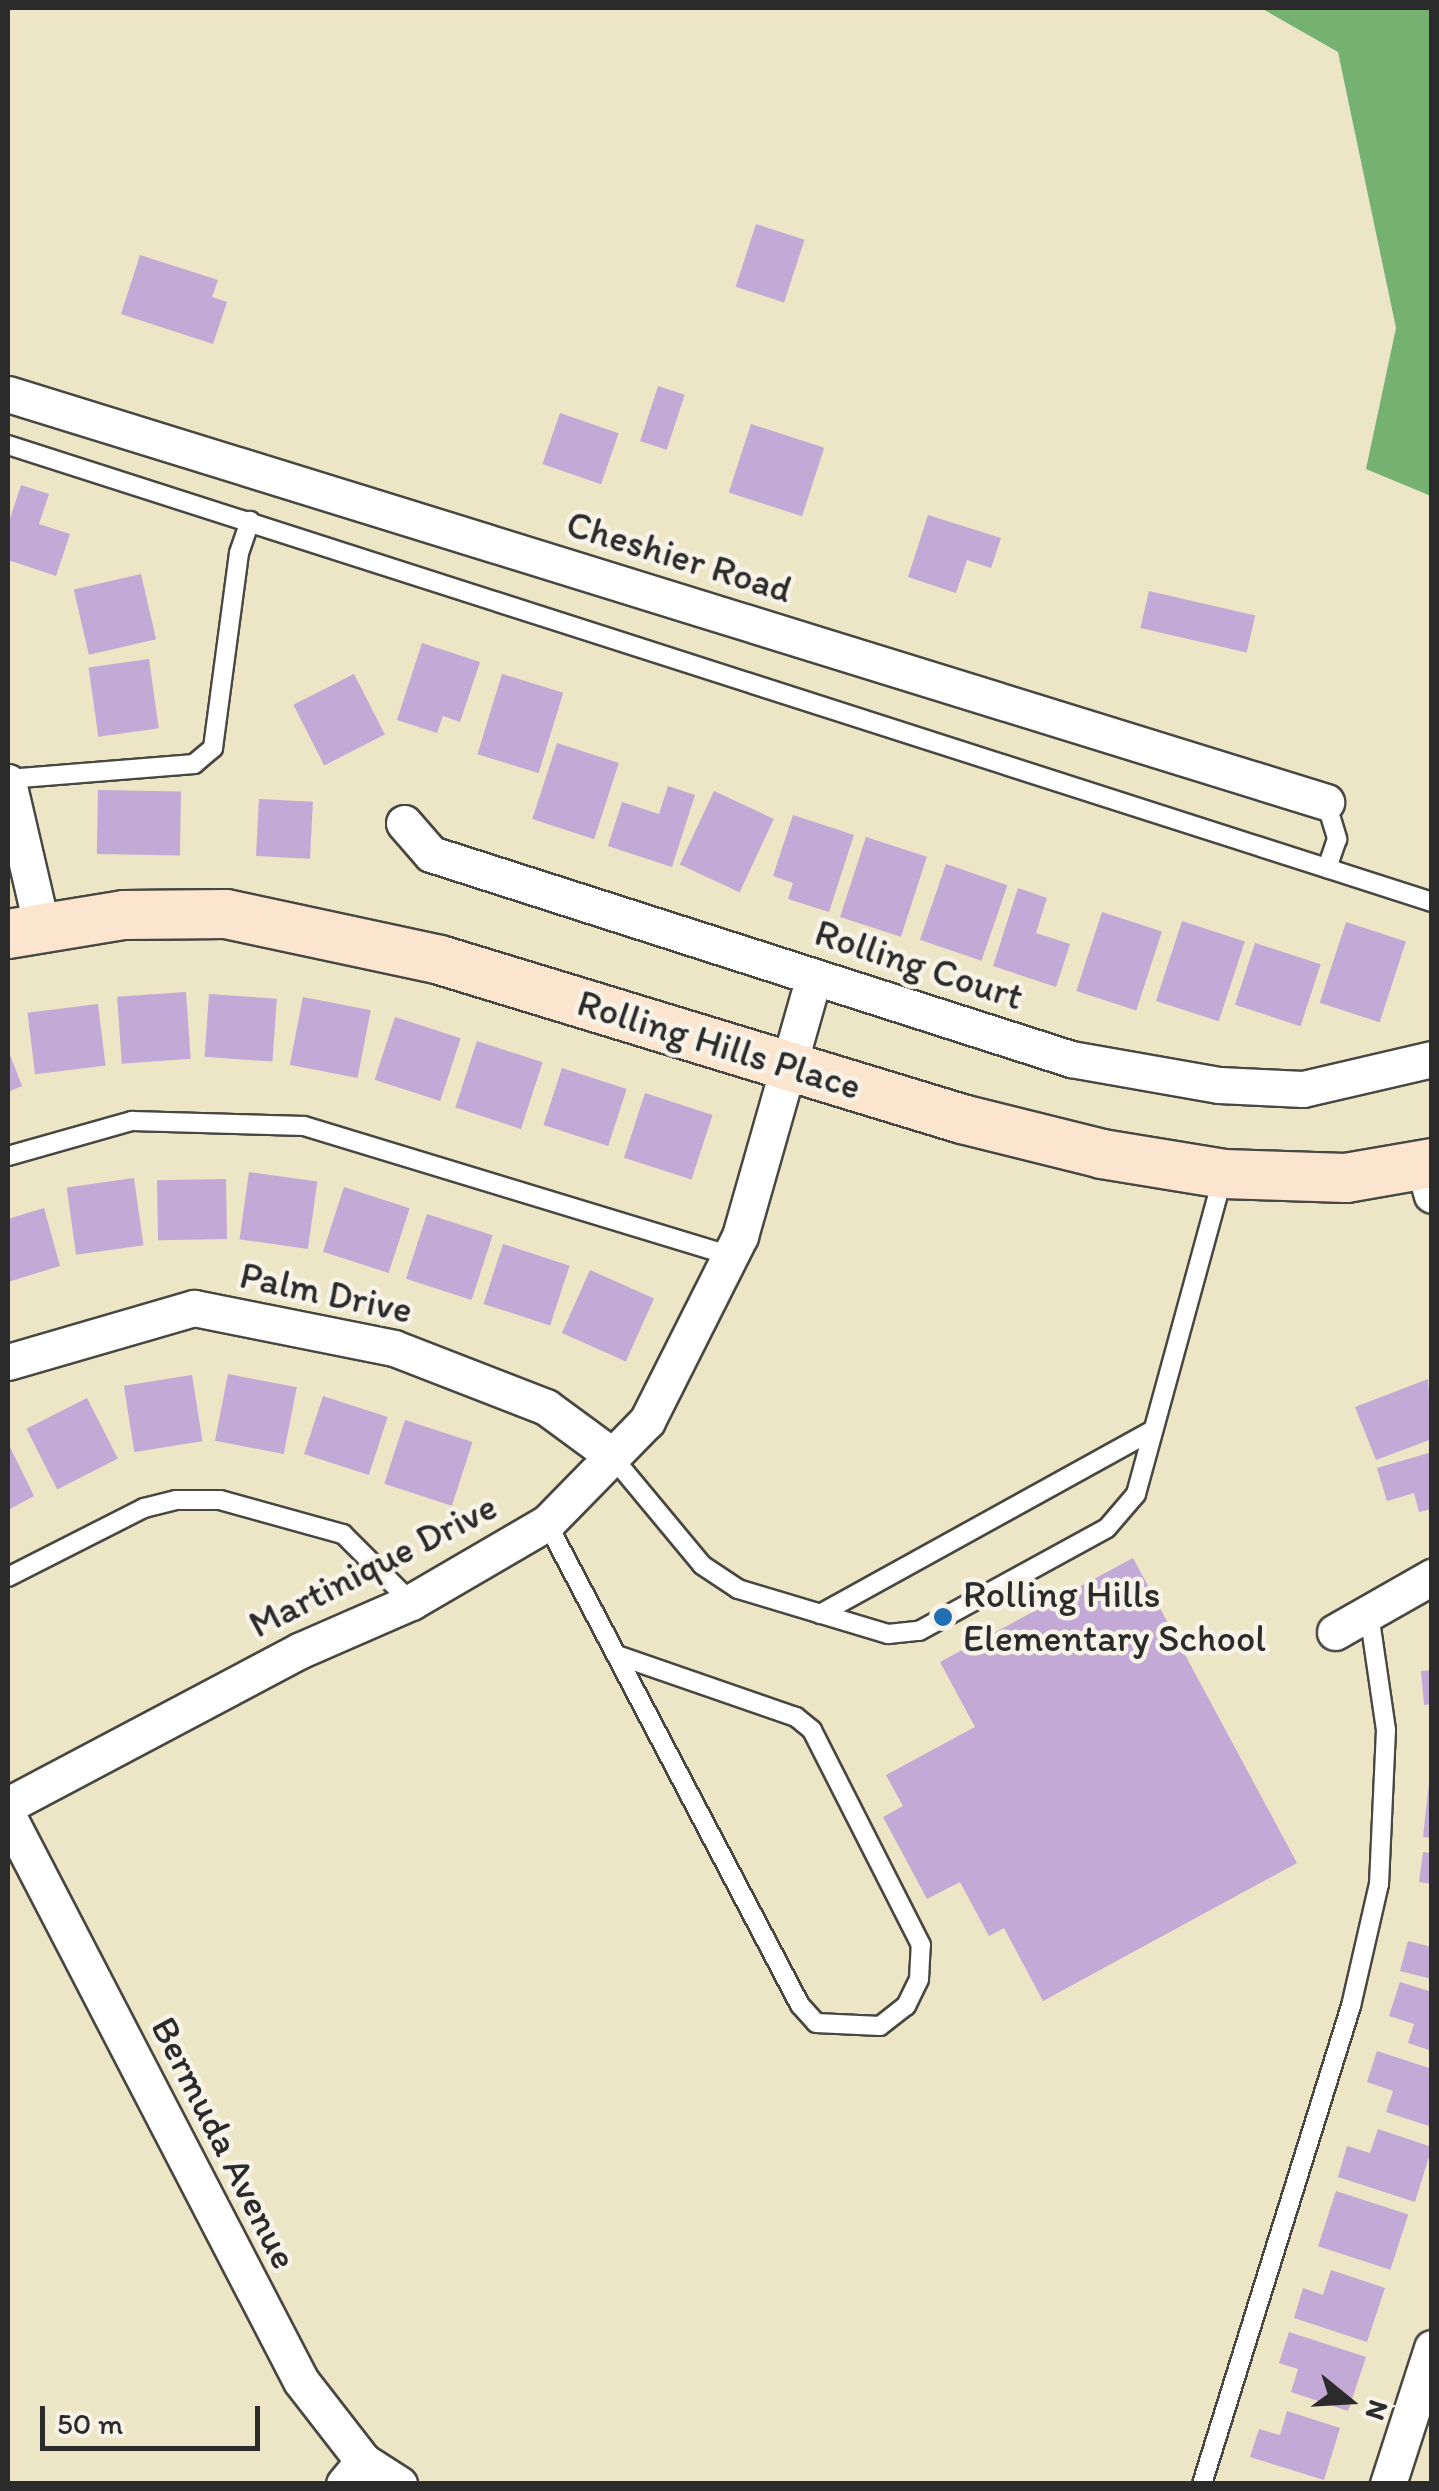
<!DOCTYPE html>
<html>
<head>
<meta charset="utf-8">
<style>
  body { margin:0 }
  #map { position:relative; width:1439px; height:2491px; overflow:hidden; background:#ece5c6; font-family:Itim,sans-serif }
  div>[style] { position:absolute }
  .forest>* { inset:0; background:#75b171 }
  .building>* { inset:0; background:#c2a9d6; transform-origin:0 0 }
  .roads { filter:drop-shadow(2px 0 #484742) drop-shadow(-2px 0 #484742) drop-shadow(0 2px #484742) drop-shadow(0 -2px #484742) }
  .lane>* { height:18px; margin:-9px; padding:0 9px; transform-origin:9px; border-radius:9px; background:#fff }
  .street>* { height:35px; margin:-17.5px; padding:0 17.5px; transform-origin:17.5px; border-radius:17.5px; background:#fff }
  .secondary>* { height:48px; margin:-24px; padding:0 24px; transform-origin:24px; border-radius:24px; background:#fce5cf }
  .dots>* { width:28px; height:28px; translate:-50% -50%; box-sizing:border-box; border:5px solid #f7f3e8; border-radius:50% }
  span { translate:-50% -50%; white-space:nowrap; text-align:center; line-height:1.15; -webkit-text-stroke:9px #f7f3e8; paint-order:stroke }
  .street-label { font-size:38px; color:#2b2b2b }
  .poi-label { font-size:38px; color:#2b2b2b }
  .left { translate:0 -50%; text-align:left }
  .frame { position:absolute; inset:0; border:10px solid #2b2b2b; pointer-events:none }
  .north { position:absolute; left:1299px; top:2351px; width:100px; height:100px; -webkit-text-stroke:8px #f7f3e8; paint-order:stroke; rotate:108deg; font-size:28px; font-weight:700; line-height:40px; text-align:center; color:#2b2b2b }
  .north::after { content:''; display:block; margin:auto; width:35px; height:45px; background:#2b2b2b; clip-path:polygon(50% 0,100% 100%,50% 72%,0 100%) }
  .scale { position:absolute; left:40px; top:2406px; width:220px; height:45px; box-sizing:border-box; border:5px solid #2b2b2b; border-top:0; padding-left:12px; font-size:30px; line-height:35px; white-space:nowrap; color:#2b2b2b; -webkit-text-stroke:8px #f7f3e8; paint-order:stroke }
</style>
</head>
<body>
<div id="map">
  <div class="forest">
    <div style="clip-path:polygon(1261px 8px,1431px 8px,1431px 496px,1366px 469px,1396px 328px,1338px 52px)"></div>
  </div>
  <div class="building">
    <div style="left:756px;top:224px;width:51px;height:66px;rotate:18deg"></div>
    <div style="clip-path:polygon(140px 255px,218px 280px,212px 297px,227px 302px,213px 344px,121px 314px)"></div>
    <div style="left:658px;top:386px;width:28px;height:58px;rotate:18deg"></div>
    <div style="left:560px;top:413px;width:62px;height:54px;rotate:19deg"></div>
    <div style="left:751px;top:424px;width:77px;height:72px;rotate:18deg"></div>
    <div style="clip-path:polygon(21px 485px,49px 494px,39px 524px,70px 534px,56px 576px,8px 560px,8px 525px)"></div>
    <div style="clip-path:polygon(928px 515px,1001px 538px,991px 568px,967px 560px,956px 593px,908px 577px)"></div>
    <div style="left:141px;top:574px;width:67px;height:69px;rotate:77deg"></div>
    <div style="left:1149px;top:591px;width:109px;height:38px;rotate:13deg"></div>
    <div style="clip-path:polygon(422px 643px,480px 662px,460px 722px,443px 716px,437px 733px,397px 720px)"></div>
    <div style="left:149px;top:659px;width:70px;height:61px;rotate:82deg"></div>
    <div style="left:354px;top:674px;width:68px;height:68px;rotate:63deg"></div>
    <div style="left:502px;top:674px;width:64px;height:84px;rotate:17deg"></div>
    <div style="left:557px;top:743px;width:65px;height:80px;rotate:18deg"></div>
    <div style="clip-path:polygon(668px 786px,695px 795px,672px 867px,608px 846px,622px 802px,659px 814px)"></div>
    <div style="left:98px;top:790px;width:83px;height:64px;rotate:1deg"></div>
    <div style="left:714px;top:791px;width:66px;height:81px;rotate:25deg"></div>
    <div style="left:259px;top:799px;width:54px;height:57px;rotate:3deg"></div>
    <div style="clip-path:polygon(793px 815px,854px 835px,829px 912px,788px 899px,793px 883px,773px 876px)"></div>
    <div style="left:866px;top:837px;width:64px;height:84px;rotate:18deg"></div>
    <div style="left:946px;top:864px;width:65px;height:80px;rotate:19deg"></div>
    <div style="clip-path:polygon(1018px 888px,1047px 898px,1036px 933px,1070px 944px,1056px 987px,993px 966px)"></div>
    <div style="left:1102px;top:912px;width:63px;height:83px;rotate:18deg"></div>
    <div style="left:1182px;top:921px;width:66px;height:84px;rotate:18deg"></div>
    <div style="left:1346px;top:922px;width:63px;height:85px;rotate:18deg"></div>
    <div style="left:1255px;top:943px;width:69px;height:65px;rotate:18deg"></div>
    <div style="left:186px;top:992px;width:67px;height:69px;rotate:86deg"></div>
    <div style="left:209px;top:994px;width:68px;height:63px;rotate:4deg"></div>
    <div style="left:303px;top:997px;width:69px;height:69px;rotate:11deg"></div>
    <div style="left:98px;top:1004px;width:62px;height:71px;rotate:83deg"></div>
    <div style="left:395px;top:1017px;width:69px;height:66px;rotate:18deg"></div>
    <div style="left:477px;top:1041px;width:69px;height:70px;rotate:18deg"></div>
    <div style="clip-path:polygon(8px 1050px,22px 1086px,8px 1092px)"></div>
    <div style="left:562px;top:1068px;width:68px;height:60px;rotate:18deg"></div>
    <div style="left:645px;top:1093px;width:71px;height:68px;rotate:18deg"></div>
    <div style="left:249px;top:1172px;width:69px;height:68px;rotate:8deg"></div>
    <div style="left:134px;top:1178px;width:68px;height:68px;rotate:82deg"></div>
    <div style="left:226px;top:1179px;width:60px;height:69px;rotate:89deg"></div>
    <div style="left:344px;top:1187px;width:69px;height:68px;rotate:18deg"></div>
    <div style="clip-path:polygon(44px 1208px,60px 1266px,8px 1282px,8px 1219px)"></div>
    <div style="left:427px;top:1214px;width:69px;height:68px;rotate:18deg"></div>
    <div style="left:503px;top:1244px;width:70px;height:63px;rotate:18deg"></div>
    <div style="left:590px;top:1270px;width:70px;height:69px;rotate:24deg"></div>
    <div style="left:228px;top:1374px;width:70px;height:68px;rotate:11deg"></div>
    <div style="left:192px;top:1375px;width:67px;height:69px;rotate:81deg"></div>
    <div style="clip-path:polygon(1428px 1379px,1432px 1439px,1376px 1460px,1355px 1407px)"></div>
    <div style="left:323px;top:1396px;width:68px;height:61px;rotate:18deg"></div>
    <div style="left:87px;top:1398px;width:68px;height:68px;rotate:63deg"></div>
    <div style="left:405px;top:1420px;width:71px;height:67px;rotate:18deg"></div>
    <div style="clip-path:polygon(8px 1443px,34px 1496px,8px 1510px)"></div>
    <div style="clip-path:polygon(1432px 1452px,1432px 1509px,1419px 1512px,1414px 1493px,1387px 1501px,1377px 1468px)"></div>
    <div style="clip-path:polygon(1133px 1558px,1297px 1863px,1043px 2001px,1004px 1928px,989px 1936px,960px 1882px,927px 1899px,883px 1817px,903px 1806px,886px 1775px,975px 1727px,940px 1662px)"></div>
    <div style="clip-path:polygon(1432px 1670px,1432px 1704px,1424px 1705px,1421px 1671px)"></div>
    <div style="clip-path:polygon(1429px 1783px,1432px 1783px,1432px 1838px,1423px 1837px)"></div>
    <div style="clip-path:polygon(1423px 1852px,1432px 1853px,1432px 1884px,1419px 1882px)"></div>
    <div style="clip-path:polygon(1408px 1941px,1432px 1947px,1432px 1979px,1400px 1971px)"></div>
    <div style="clip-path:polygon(1400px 1982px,1432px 1992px,1432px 2051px,1408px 2043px,1414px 2024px,1389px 2016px)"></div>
    <div style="clip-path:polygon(1377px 2051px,1432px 2069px,1432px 2127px,1386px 2112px,1393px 2091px,1367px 2082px)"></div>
    <div style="clip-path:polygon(1378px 2129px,1432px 2147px,1415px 2202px,1338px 2177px,1347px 2146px,1370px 2153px)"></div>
    <div style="left:1336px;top:2191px;width:76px;height:58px;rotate:18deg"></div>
    <div style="clip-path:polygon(1331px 2270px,1385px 2288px,1367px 2342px,1294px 2318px,1303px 2288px,1323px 2295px)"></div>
    <div style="clip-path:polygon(1289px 2332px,1366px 2357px,1348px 2411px,1291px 2392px,1298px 2369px,1279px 2363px)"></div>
    <div style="clip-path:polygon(1287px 2411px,1340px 2428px,1324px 2480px,1250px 2457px,1259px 2429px,1280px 2435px)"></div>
  </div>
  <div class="roads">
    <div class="lane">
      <div style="left:8px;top:445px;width:1496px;rotate:17.79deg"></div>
      <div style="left:8px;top:779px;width:187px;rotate:-4.6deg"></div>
      <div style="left:194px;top:764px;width:25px;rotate:-40deg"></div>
      <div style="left:213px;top:748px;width:197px;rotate:-82.4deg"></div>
      <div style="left:239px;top:553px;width:34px;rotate:-71deg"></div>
      <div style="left:1326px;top:802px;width:39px;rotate:73deg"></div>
      <div style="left:1337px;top:839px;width:31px;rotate:109deg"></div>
      <div style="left:8px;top:1156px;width:129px;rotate:-15.8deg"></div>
      <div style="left:132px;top:1121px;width:172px;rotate:1.7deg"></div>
      <div style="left:304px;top:1126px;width:446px;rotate:16.9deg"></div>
      <div style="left:610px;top:1454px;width:144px;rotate:50.3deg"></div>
      <div style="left:702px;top:1565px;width:43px;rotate:33.7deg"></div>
      <div style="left:738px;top:1589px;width:157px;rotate:16.7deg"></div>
      <div style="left:888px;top:1634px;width:31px;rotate:-6deg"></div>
      <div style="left:919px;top:1631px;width:214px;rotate:-28.7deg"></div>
      <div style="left:1107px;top:1528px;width:45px;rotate:-49.5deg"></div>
      <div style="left:1136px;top:1494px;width:331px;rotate:-74.7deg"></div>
      <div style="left:547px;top:1523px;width:544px;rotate:62.31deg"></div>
      <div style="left:800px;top:2005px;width:24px;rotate:48deg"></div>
      <div style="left:816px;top:2023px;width:64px;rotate:2.7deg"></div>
      <div style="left:880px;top:2026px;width:33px;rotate:-38deg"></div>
      <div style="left:906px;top:2006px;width:30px;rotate:-64deg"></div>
      <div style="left:919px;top:1979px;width:34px;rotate:-87deg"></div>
      <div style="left:921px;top:1945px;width:241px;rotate:-116.9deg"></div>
      <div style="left:812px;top:1730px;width:21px;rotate:-141deg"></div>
      <div style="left:796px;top:1717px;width:189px;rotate:-160.9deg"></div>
      <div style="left:8px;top:1577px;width:153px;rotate:-26.9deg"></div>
      <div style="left:144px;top:1508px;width:33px;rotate:-14deg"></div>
      <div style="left:176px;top:1500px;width:44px"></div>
      <div style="left:220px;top:1500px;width:128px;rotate:15.5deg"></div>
      <div style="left:343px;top:1534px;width:96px;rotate:45deg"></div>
      <div style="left:820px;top:1614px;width:380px;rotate:-28.9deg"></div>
      <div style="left:1202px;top:2484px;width:501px;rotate:-72.69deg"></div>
      <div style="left:1351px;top:2006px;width:125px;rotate:-77.1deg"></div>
      <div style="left:1379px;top:1884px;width:154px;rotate:-87.4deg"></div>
      <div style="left:1386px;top:1730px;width:118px;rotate:-98.3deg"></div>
    </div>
    <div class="street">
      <div style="left:8px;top:394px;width:1380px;rotate:17.2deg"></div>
      <div style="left:8px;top:782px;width:150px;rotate:76.9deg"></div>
      <div style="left:404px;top:823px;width:41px;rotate:48.9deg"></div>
      <div style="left:431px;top:854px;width:672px;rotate:17.76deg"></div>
      <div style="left:1071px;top:1059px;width:150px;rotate:10deg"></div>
      <div style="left:1219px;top:1085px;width:84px;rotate:2.7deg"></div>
      <div style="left:1303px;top:1089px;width:132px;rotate:-13.1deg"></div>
      <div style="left:1423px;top:1164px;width:32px;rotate:74deg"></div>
      <div style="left:8px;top:1362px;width:194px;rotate:-16.2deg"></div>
      <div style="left:194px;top:1308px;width:204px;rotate:11.3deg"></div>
      <div style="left:394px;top:1348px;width:163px;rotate:21.2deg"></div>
      <div style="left:546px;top:1407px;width:79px;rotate:36.3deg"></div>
      <div style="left:1335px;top:1632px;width:112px;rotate:-29.6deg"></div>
      <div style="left:8px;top:1805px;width:331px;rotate:-27.9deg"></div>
      <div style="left:301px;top:1650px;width:120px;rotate:-23.6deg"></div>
      <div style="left:411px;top:1602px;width:157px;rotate:-30.2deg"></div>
      <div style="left:547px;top:1523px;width:143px;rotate:-45.6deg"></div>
      <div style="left:647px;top:1421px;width:207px;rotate:-63.3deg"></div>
      <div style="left:740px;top:1236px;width:269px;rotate:-74.1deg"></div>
      <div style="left:8px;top:1816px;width:636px;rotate:62.59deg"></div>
      <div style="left:301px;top:2381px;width:101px;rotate:52.2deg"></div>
      <div style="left:363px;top:2461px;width:43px;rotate:32.6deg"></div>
      <div style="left:344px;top:2484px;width:30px;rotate:-50deg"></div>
      <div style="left:1388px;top:2484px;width:143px;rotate:-72.1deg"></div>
    </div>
    <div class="secondary">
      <div style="left:8px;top:934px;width:118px;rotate:-9.3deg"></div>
      <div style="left:124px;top:915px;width:102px;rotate:-0.6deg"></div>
      <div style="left:226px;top:914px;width:219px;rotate:12.1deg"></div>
      <div style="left:440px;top:960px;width:546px;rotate:16.94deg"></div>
      <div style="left:962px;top:1119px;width:144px;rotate:14deg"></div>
      <div style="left:1102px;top:1154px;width:124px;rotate:9.3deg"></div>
      <div style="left:1224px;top:1174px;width:122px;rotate:1.9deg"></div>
      <div style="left:1346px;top:1178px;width:87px;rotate:-9.9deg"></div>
    </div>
  </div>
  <div class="dots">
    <div style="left:943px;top:1617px;background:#1f6fb2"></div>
  </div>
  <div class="street-label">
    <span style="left:679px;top:557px;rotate:17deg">Cheshier Road</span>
    <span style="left:919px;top:965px;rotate:18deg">Rolling Court</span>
    <span style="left:719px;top:1045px;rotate:17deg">Rolling Hills Place</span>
    <span style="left:326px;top:1293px;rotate:12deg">Palm Drive</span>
    <span style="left:373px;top:1566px;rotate:-27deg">Martinique Drive</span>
    <span style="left:224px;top:2143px;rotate:63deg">Bermuda Avenue</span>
  </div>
  <div class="poi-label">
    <span class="left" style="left:963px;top:1617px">Rolling Hills<br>Elementary School</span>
  </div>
  <div class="frame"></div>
  <div class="north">N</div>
  <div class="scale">50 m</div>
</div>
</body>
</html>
